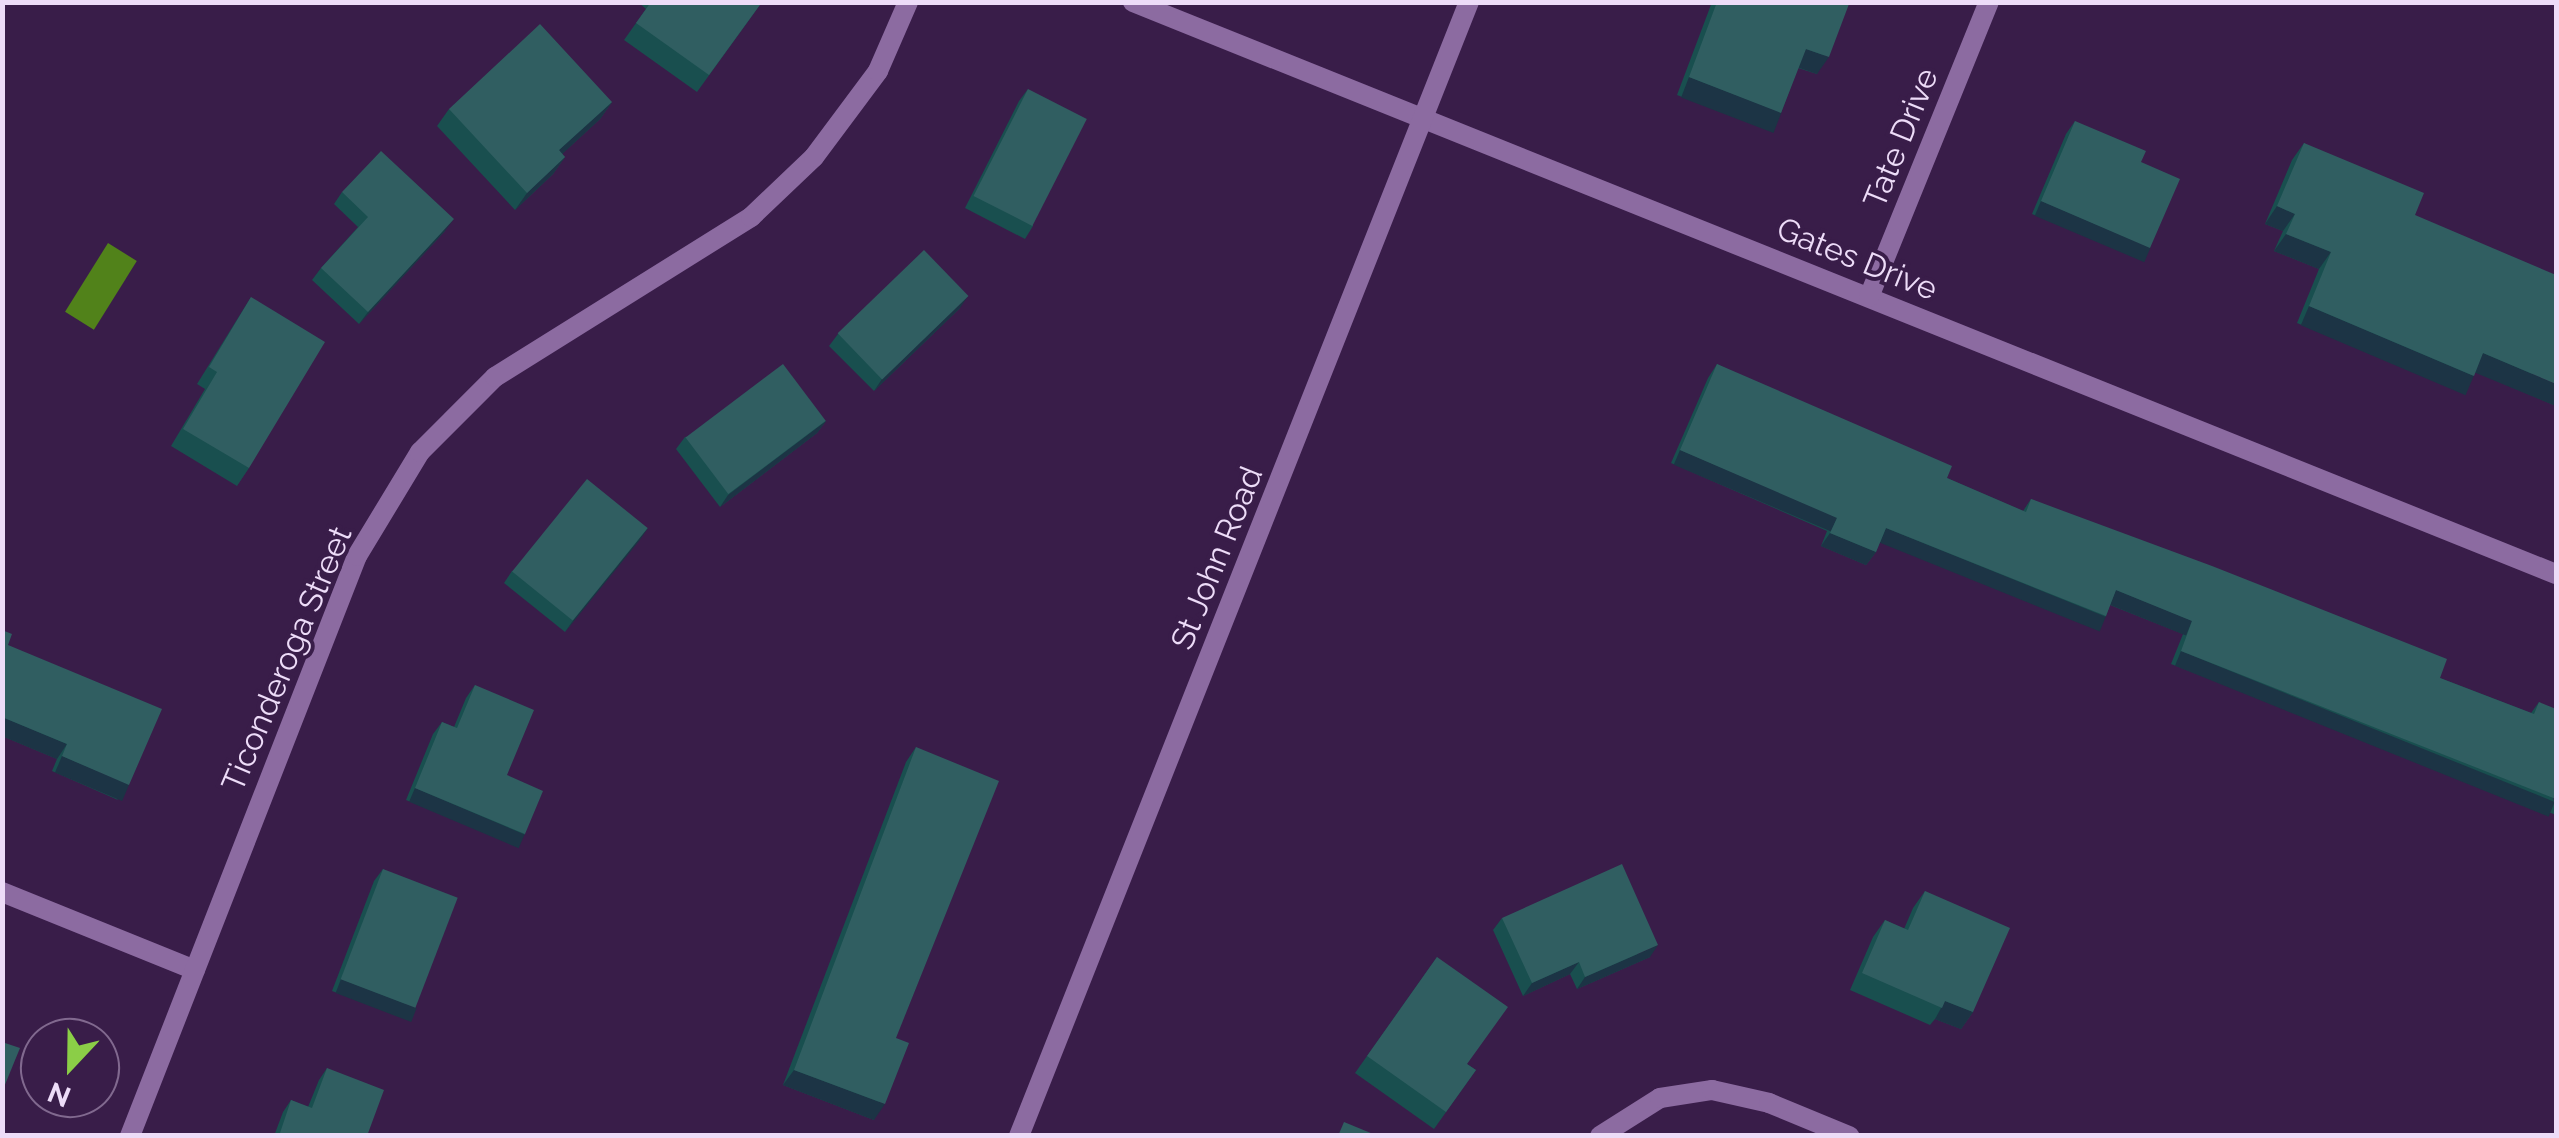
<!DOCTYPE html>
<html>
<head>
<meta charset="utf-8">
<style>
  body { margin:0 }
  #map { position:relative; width:2559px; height:1138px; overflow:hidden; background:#391d49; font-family:Raleway,sans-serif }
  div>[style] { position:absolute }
  .water>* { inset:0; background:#51821a; transform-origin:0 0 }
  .minor>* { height:20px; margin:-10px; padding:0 10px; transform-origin:10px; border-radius:10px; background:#8c6ba1 }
  .tertiary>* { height:20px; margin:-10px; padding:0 10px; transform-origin:10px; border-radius:10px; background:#8c6ba1 }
  .wall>* { inset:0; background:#194f4f }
  .shaded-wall>* { inset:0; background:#1c3445; transform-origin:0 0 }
  .building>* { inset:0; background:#305e61; transform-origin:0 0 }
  span { translate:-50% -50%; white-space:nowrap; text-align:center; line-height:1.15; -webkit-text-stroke:8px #391d49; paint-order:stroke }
  .street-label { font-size:32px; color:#eddcf8 }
  .frame { position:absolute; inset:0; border:5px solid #eddcf8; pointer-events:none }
  .north { position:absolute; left:20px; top:1018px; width:100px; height:100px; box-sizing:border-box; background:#391d49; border:2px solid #81698f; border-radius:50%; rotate:202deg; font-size:28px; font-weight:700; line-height:40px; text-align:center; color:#eddcf8 }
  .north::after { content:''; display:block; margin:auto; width:35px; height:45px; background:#8bce47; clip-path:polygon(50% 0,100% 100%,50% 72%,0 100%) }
</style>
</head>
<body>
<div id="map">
  <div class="water">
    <div style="left:108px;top:243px;width:34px;height:81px;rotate:32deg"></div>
  </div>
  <div class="minor">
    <div style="left:1133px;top:2px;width:1534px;rotate:21.9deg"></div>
    <div style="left:1869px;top:297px;width:318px;rotate:-67.9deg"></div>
    <div style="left:2px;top:892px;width:208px;rotate:22deg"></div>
    <div style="left:130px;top:1136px;width:623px;rotate:-68.63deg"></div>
    <div style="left:357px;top:556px;width:122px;rotate:-58.8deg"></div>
    <div style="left:420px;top:452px;width:106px;rotate:-45deg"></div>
    <div style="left:495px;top:377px;width:302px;rotate:-32deg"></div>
    <div style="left:751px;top:217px;width:87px;rotate:-43.6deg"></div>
    <div style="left:814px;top:157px;width:107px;rotate:-53.3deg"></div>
    <div style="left:878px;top:71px;width:75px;rotate:-66.5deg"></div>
    <div style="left:1600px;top:1136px;width:71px;rotate:-32.3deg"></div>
    <div style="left:1660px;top:1098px;width:53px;rotate:-8.7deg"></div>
    <div style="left:1712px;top:1090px;width:58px;rotate:12.8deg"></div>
    <div style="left:1769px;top:1103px;width:87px;rotate:22.4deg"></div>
  </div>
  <div class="tertiary">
    <div style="left:1019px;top:1136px;width:1220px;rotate:-68.36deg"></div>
  </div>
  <div class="wall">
    <div style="clip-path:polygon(638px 2px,762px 2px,697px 92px,624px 40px,646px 9px)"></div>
    <div style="clip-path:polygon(1712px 2px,1846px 2px,1817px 74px,1798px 68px,1781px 113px,1769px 130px,1677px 95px)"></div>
    <div style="clip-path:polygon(1028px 89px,1033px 226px,1025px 239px,965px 208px,1019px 101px)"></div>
    <div style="clip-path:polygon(612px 102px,600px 119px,562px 154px,565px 157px,553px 174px,515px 210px,437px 126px,449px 109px)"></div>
    <div style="clip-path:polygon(2075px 121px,2142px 260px,2032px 214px,2066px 134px)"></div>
    <div style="clip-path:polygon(2304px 143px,2415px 215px,2556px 406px,2475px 372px,2462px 393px,2297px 323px,2319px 269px,2274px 251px,2283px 231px,2265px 224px,2292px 160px)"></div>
    <div style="clip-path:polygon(342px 192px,445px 231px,359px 324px,312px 280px,321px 268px,358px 227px,334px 204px)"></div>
    <div style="clip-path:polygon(251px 297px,249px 468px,237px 486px,171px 446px,205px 389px,197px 384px)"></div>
    <div style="clip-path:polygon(960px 308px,874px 391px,829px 346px,838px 334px)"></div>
    <div style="clip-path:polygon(1717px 364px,1947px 478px,2023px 511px,2031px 499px,2440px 678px,2531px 713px,2539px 702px,2556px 815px,2171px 664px,2183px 634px,2110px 605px,2106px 616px,2096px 629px,1880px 542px,1876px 552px,1866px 565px,1821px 546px,1827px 531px,1671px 463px,1708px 378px)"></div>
    <div style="clip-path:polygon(826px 421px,817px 433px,720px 507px,676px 449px,685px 437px)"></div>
    <div style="clip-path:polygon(648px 528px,565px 632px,504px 583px,512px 571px)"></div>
    <div style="clip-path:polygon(2px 630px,8px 645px,118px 800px,52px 771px,57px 759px,2px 736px)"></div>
    <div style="clip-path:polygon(475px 685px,507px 775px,525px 834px,516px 846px,406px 800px,433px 734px,442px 722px,454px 727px,466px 698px)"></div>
    <div style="clip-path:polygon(916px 747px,896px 1038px,874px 1120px,783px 1085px,906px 762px)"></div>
    <div style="clip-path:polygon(383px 869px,408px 1020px,332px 991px,374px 881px)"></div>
    <div style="clip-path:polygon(1925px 891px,1973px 1012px,1961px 1029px,1935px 1019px,1930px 1025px,1850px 990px,1873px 937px,1885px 920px,1904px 929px,1913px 908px)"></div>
    <div style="clip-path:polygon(1502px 918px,1650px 957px,1577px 989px,1570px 974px,1523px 996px,1493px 930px)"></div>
    <div style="clip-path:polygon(1437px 957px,1467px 1064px,1476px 1070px,1434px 1129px,1355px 1073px)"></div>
    <div style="clip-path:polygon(327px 1068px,367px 1136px,274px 1136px,283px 1112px,291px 1100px,308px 1107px,319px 1080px)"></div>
  </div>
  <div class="shaded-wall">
    <div style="clip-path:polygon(1806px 49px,1829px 57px,1817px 74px,1794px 66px)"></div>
    <div style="left:1689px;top:77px;width:99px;height:22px;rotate:21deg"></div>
    <div style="clip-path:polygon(612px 102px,600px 119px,547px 168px,559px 150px)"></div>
    <div style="clip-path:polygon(565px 157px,553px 174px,515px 210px,527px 193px)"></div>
    <div style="left:2041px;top:201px;width:119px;height:16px;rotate:23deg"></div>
    <div style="clip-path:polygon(2277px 206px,2295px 214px,2283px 231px,2265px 224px)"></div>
    <div style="clip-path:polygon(454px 219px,445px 231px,359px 324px,368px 312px)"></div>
    <div style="clip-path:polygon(2286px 234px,2331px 252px,2319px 269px,2274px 251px)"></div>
    <div style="clip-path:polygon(968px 296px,960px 308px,874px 391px,882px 379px)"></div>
    <div style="left:2309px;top:306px;width:179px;height:21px;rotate:23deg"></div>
    <div style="clip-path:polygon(2483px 353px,2556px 384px,2556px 406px,2471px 371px)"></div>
    <div style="clip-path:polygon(826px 421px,817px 433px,720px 507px,728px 495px)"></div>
    <div style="left:1680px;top:450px;width:171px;height:16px;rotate:23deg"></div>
    <div style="clip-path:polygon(648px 528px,640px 540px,565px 632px,574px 619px)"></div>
    <div style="left:1886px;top:528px;width:237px;height:16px;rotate:22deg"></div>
    <div style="clip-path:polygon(1830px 533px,1876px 552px,1866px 565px,1821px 546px)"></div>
    <div style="left:2116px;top:590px;width:82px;height:16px;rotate:22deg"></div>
    <div style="left:2181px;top:651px;width:403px;height:16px;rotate:22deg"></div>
    <div style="clip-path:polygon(2px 717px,67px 744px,57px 759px,2px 736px)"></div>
    <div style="left:62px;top:756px;width:73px;height:18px;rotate:23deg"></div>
    <div style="left:415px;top:788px;width:119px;height:15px;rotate:23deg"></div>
    <div style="clip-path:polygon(1658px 945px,1650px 957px,1577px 989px,1585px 977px)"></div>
    <div style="clip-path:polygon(1579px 962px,1570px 974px,1523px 996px,1532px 983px)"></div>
    <div style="left:341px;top:979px;width:81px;height:15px;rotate:21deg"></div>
    <div style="clip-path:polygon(1945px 1001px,1973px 1012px,1961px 1029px,1935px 1019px)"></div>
    <div style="clip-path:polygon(794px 1070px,885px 1104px,874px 1120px,783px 1085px)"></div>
  </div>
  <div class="building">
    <div style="clip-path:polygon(651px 2px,762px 2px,709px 75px,636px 23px)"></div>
    <div style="clip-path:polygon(1717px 2px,1846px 2px,1849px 4px,1829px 57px,1806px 49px,1781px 113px,1689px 77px)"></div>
    <div style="clip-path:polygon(540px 24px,612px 102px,559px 150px,565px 157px,527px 193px,449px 109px)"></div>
    <div style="left:1028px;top:89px;width:66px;height:120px;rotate:27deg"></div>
    <div style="clip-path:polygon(2075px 121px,2146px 151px,2141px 162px,2180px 179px,2150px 248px,2041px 201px)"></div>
    <div style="clip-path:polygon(2304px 143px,2424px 193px,2415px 215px,2556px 275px,2556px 384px,2483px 353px,2474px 376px,2309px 306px,2331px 252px,2286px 234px,2295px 214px,2277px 206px)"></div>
    <div style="clip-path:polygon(381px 151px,454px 219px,368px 312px,321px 268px,368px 217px,342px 192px)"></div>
    <div style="left:924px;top:250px;width:64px;height:120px;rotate:46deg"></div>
    <div style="clip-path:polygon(251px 297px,325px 342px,249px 468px,183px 429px,217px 372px,209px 367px)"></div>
    <div style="left:783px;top:364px;width:71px;height:122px;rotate:53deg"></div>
    <div style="clip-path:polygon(1717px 364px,1952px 466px,1947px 478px,2026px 512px,2031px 499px,2212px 566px,2447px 659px,2440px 678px,2534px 714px,2539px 702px,2556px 709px,2556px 799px,2181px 651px,2192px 621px,2116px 590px,2106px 616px,1886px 528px,1876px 552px,1830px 533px,1837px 518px,1680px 450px)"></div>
    <div style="left:587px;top:479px;width:78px;height:119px;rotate:39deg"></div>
    <div style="clip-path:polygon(2px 630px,12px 634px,8px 645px,162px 709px,129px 785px,62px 756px,67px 744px,2px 717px)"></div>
    <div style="clip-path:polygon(475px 685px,534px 710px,507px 775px,543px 791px,525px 834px,415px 788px,442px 722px,457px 728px)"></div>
    <div style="clip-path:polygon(916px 747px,999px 781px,896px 1038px,909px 1043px,885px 1104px,794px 1070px)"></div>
    <div style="clip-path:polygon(1622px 864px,1658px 945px,1585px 977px,1579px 962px,1532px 983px,1502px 918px)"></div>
    <div style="left:383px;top:869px;width:80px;height:118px;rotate:21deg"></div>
    <div style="clip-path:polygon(1925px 891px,2010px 928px,1973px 1012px,1945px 1001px,1942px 1008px,1862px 973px,1885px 920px,1908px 930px)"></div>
    <div style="clip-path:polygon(1437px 957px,1508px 1007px,1467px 1064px,1476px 1070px,1446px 1112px,1367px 1056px)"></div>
    <div style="clip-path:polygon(2px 1042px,20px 1048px,2px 1092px)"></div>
    <div style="clip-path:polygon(327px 1068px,384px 1090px,367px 1136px,279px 1136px,291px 1100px,312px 1108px)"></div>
    <div style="clip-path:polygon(1344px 1122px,1378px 1136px,1338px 1136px)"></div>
  </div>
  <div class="street-label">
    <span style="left:1901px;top:138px;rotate:-68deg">Tate Drive</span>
    <span style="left:1857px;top:259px;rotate:22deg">Gates Drive</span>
    <span style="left:1217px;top:558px;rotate:-68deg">St John Road</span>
    <span style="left:287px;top:659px;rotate:-67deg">Ticonderoga Street</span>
  </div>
  <div class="frame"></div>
  <div class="north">N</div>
</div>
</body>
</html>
